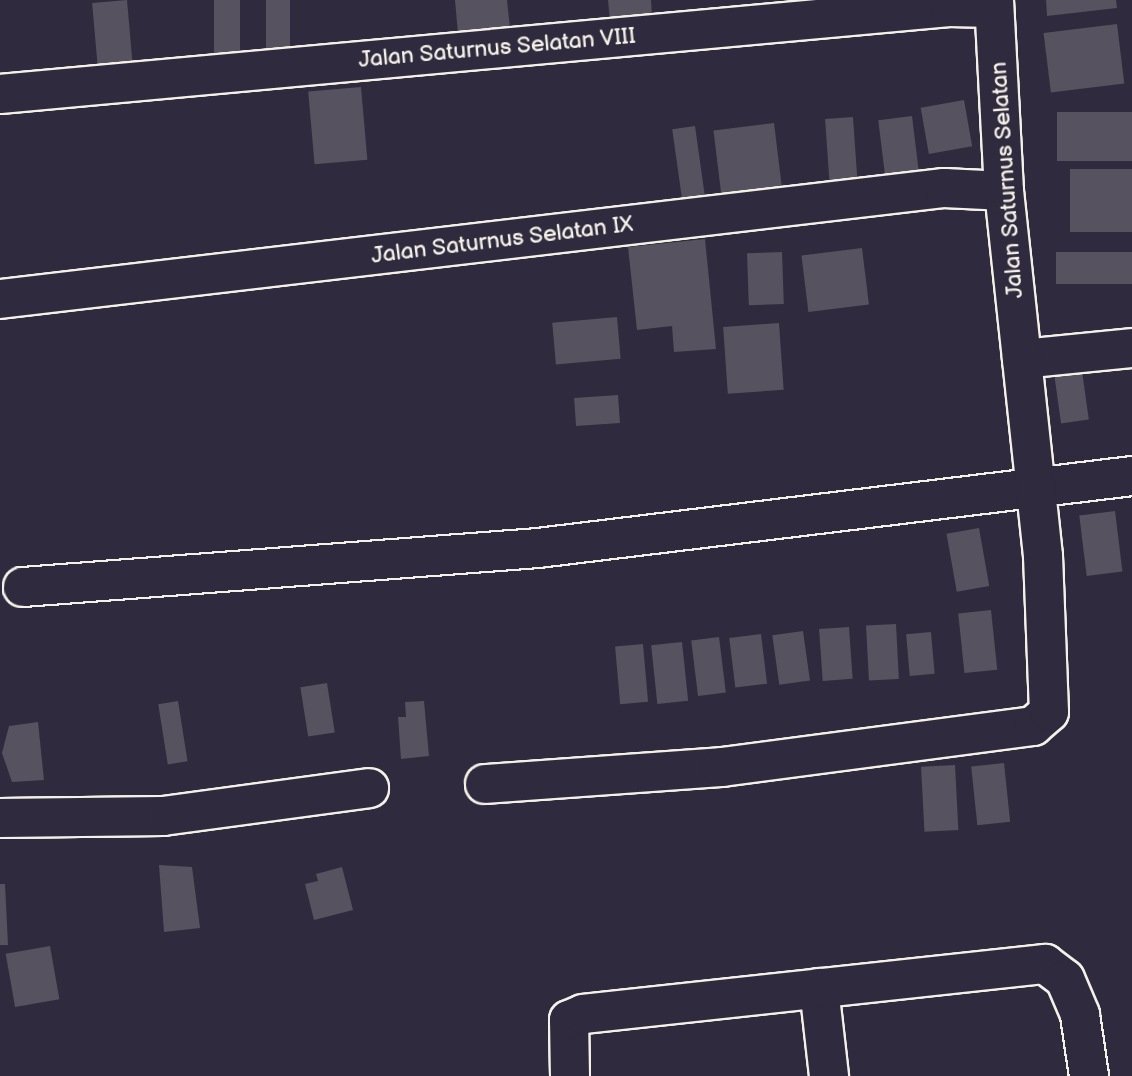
<!DOCTYPE html>
<html>
<head>
<meta charset="utf-8">
<style>
  body { margin:0 }
  #map { position:relative; width:1132px; height:1076px; overflow:hidden; background:#2f2a3d; font-family:"Balsamiq Sans",sans-serif }
  div>[style] { position:absolute }
  .building>* { inset:0; background:#56525f; transform-origin:0 0 }
  .roads { filter:drop-shadow(2px 0 #f4f1e8) drop-shadow(-2px 0 #f4f1e8) drop-shadow(0 2px #f4f1e8) drop-shadow(0 -2px #f4f1e8) }
  .minor>* { height:38px; margin:-19px; padding:0 19px; transform-origin:19px; border-radius:19px; background:#2f2a3d }
  span { translate:-50% -50%; white-space:nowrap; text-align:center; line-height:1.15; -webkit-text-stroke:5px #2f2a3d; paint-order:stroke }
  .street-label { font-size:23px; color:#f4f1e8 }
</style>
</head>
<body>
<div id="map">
  <div class="building">
    <div style="left:127px;top:0;width:65px;height:35px;rotate:85deg"></div>
    <div style="left:214px;top:0;width:26px;height:60px"></div>
    <div style="left:266px;top:0;width:24px;height:54px"></div>
    <div style="clip-path:polygon(455px 0,507px 0,510px 28px,458px 34px)"></div>
    <div style="clip-path:polygon(608px 0,651px 0,652px 17px,610px 21px)"></div>
    <div style="clip-path:polygon(1046px 0,1116px 0,1117px 8px,1047px 16px)"></div>
    <div style="left:1117px;top:24px;width:60px;height:74px;rotate:83deg"></div>
    <div style="left:361px;top:87px;width:73px;height:53px;rotate:85deg"></div>
    <div style="left:964px;top:100px;width:47px;height:44px;rotate:80deg"></div>
    <div style="left:1132px;top:112px;width:49px;height:75px;rotate:90deg"></div>
    <div style="left:912px;top:116px;width:70px;height:34px;rotate:83deg"></div>
    <div style="left:853px;top:117px;width:64px;height:28px;rotate:86deg"></div>
    <div style="left:774px;top:123px;width:69px;height:61px;rotate:83deg"></div>
    <div style="left:695px;top:126px;width:72px;height:23px;rotate:82deg"></div>
    <div style="left:1132px;top:169px;width:63px;height:62px;rotate:90deg"></div>
    <div style="clip-path:polygon(705px 239px,716px 349px,674px 352px,672px 326px,637px 330px,628px 247px)"></div>
    <div style="left:862px;top:248px;width:57px;height:61px;rotate:83deg"></div>
    <div style="left:782px;top:252px;width:52px;height:35px;rotate:88deg"></div>
    <div style="left:1132px;top:252px;width:32px;height:76px;rotate:90deg"></div>
    <div style="left:617px;top:317px;width:42px;height:65px;rotate:85deg"></div>
    <div style="left:779px;top:323px;width:67px;height:56px;rotate:86deg"></div>
    <div style="left:1082px;top:371px;width:49px;height:28px;rotate:82deg"></div>
    <div style="left:618px;top:395px;width:28px;height:44px;rotate:86deg"></div>
    <div style="left:1115px;top:511px;width:61px;height:36px;rotate:83deg"></div>
    <div style="left:979px;top:528px;width:59px;height:33px;rotate:80deg"></div>
    <div style="left:991px;top:610px;width:60px;height:33px;rotate:84deg"></div>
    <div style="left:896px;top:624px;width:55px;height:30px;rotate:87deg"></div>
    <div style="left:849px;top:627px;width:52px;height:30px;rotate:86deg"></div>
    <div style="left:803px;top:631px;width:50px;height:31px;rotate:82deg"></div>
    <div style="left:931px;top:632px;width:42px;height:25px;rotate:85deg"></div>
    <div style="left:761px;top:634px;width:50px;height:32px;rotate:83deg"></div>
    <div style="left:719px;top:637px;width:56px;height:28px;rotate:83deg"></div>
    <div style="left:682px;top:642px;width:59px;height:31px;rotate:84deg"></div>
    <div style="left:643px;top:644px;width:58px;height:28px;rotate:85deg"></div>
    <div style="left:327px;top:683px;width:50px;height:27px;rotate:81deg"></div>
    <div style="left:178px;top:701px;width:61px;height:20px;rotate:81deg"></div>
    <div style="clip-path:polygon(424px 701px,429px 756px,401px 759px,398px 717px,406px 717px,405px 702px)"></div>
    <div style="clip-path:polygon(38px 722px,44px 780px,12px 782px,2px 753px,9px 726px)"></div>
    <div style="left:1004px;top:763px;width:59px;height:33px;rotate:84deg"></div>
    <div style="left:955px;top:765px;width:65px;height:34px;rotate:87deg"></div>
    <div style="clip-path:polygon(159px 865px,192px 867px,200px 928px,164px 932px)"></div>
    <div style="clip-path:polygon(342px 867px,353px 910px,314px 920px,305px 884px,318px 881px,316px 874px)"></div>
    <div style="clip-path:polygon(0 884px,5px 884px,8px 945px,0 945px)"></div>
    <div style="left:50px;top:946px;width:54px;height:45px;rotate:80deg"></div>
  </div>
  <div class="roads">
    <div class="minor">
      <div style="left:0;top:94px;width:953px;rotate:-5.24deg"></div>
      <div style="left:949px;top:7px;width:45px;rotate:1.3deg"></div>
      <div style="left:0;top:299px;width:951px;rotate:-6.71deg"></div>
      <div style="left:944px;top:188px;width:60px;rotate:2.9deg"></div>
      <div style="left:1022px;top:359px;width:111px;rotate:-5.7deg"></div>
      <div style="left:23px;top:587px;width:516px;rotate:-4.33deg"></div>
      <div style="left:538px;top:548px;width:598px;rotate:-6.91deg"></div>
      <div style="left:485px;top:784px;width:238px;rotate:-4.1deg"></div>
      <div style="left:722px;top:767px;width:314px;rotate:-7.5deg"></div>
      <div style="left:1033px;top:726px;width:21px;rotate:-41deg"></div>
      <div style="left:1049px;top:712px;width:156px;rotate:-92.2deg"></div>
      <div style="left:1043px;top:556px;width:367px;rotate:-96.1deg"></div>
      <div style="left:1004px;top:191px;width:191px;rotate:-93deg"></div>
      <div style="left:0;top:818px;width:163px;rotate:-0.7deg"></div>
      <div style="left:163px;top:816px;width:208px;rotate:-7.7deg"></div>
      <div style="left:819px;top:988px;width:89px;rotate:83.5deg"></div>
      <div style="left:570px;top:1076px;width:56px;rotate:-91deg"></div>
      <div style="left:569px;top:1020px;width:15px;rotate:-23deg"></div>
      <div style="left:583px;top:1014px;width:465px;rotate:-6.2deg"></div>
      <div style="left:1045px;top:964px;width:25px;rotate:37deg"></div>
      <div style="left:1065px;top:979px;width:39px;rotate:67deg"></div>
      <div style="left:1080px;top:1015px;width:62px;rotate:81.6deg"></div>
    </div>
  </div>
  <div class="street-label">
    <span style="left:497px;top:48px;rotate:-5deg">Jalan Saturnus Selatan VIII</span>
    <span style="left:1007px;top:180px;rotate:-94deg">Jalan Saturnus Selatan</span>
    <span style="left:502px;top:240px;rotate:-7deg">Jalan Saturnus Selatan IX</span>
  </div>
</div>
</body>
</html>
